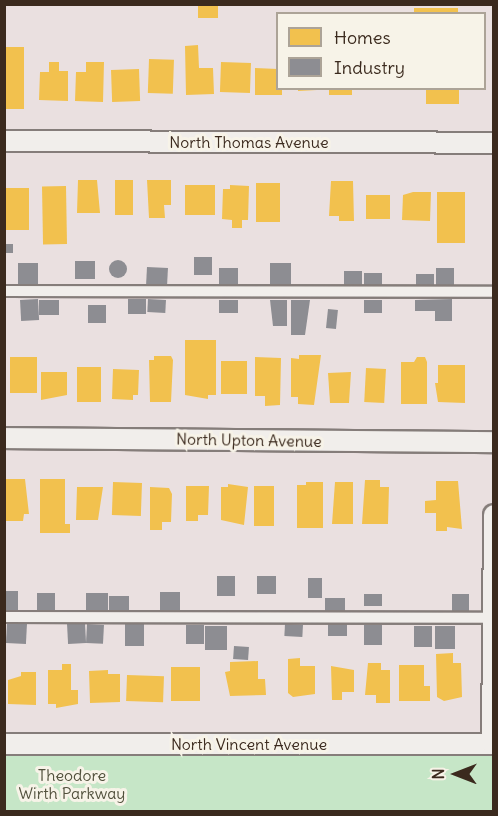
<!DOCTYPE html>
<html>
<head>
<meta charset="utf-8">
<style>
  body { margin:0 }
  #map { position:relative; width:498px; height:816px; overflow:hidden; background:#eae0e0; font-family:Delius,sans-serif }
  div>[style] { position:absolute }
  .green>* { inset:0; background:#c6e6c7; transform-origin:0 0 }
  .homes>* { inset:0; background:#f2c14e; transform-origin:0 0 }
  .industry>* { inset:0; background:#8d8d92; transform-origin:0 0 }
  .round { border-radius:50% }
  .roads { filter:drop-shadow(2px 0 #857d7a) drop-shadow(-2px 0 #857d7a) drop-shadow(0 2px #857d7a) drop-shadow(0 -2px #857d7a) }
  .service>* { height:10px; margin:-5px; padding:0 5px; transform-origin:5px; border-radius:5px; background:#f1eeeb }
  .minor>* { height:20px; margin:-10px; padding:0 10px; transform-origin:10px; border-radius:10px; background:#f1eeeb }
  span { translate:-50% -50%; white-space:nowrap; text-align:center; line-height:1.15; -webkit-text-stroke:6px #f7f3e8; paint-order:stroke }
  .street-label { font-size:16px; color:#3b2a1e }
  .park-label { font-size:16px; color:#51503c }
  .frame { position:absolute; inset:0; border:6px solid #3b2a1e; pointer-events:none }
  .legend { position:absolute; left:276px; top:12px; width:210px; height:78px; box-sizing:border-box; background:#f7f3e8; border:2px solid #aca397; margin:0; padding:8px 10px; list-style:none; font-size:18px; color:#3b2a1e }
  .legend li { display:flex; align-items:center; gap:12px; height:30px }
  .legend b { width:30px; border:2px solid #aca397 }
  .north { position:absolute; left:426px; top:744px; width:60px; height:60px; -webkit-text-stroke:4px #f7f3e8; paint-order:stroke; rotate:270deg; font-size:16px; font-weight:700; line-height:24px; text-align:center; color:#3b2a1e }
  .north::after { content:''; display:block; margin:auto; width:21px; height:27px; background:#3b2a1e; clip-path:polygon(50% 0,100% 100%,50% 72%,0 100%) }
</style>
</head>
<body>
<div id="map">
  <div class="green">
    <div style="left:5px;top:755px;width:488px;height:56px"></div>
  </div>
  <div class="homes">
    <div style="left:198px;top:4px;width:20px;height:14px"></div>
    <div style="left:414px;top:8px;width:44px;height:6px"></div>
    <div style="clip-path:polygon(198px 45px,199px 68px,213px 68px,214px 94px,186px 95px,185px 46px)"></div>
    <div style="left:4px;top:47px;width:20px;height:62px"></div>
    <div style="left:149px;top:59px;width:25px;height:34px;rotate:2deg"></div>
    <div style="clip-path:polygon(49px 62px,59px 62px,59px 71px,68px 71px,68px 101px,39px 100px,40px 72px,49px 72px)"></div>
    <div style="clip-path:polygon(86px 62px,104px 62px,103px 102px,75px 101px,76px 72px,86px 72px)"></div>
    <div style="left:221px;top:62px;width:30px;height:30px;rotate:2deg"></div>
    <div style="clip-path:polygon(255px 68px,278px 69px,278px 88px,282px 88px,282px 95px,255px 95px)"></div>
    <div style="left:139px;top:69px;width:32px;height:28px;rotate:88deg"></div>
    <div style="clip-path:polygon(298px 88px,317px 88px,317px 90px,298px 91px)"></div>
    <div style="left:329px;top:88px;width:23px;height:7px"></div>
    <div style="left:426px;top:88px;width:33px;height:16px"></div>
    <div style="clip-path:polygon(78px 180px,97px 180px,100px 213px,77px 213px)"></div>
    <div style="left:115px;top:180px;width:18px;height:35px"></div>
    <div style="clip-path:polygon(147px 180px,171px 180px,171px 205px,164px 205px,165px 218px,149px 218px)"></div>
    <div style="clip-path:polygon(331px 181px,353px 181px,354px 221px,339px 221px,339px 216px,329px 216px)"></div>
    <div style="left:256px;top:183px;width:24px;height:39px"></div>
    <div style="left:185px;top:185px;width:30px;height:30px"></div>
    <div style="clip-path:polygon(230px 185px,249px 186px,248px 220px,242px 220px,242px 228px,232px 228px,232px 220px,222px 219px,223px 189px,230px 189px)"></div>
    <div style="left:66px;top:186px;width:58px;height:24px;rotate:89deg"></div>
    <div style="left:4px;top:188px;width:25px;height:42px"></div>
    <div style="clip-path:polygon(413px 192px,431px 192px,430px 221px,402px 220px,403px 195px)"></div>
    <div style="left:437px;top:192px;width:28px;height:51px"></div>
    <div style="left:366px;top:195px;width:24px;height:24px"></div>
    <div style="clip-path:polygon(185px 340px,216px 340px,216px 395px,208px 395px,208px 399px,185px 395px)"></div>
    <div style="clip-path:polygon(299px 355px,321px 355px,314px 405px,298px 404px,298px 397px,291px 397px,291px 358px,299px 359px)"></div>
    <div style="clip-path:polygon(154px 356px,171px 356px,173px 360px,171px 402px,150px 402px,149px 360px,154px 360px)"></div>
    <div style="left:10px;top:357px;width:27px;height:36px"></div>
    <div style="clip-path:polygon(255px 357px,281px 358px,280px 405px,265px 406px,265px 396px,255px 396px)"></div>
    <div style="clip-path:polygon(417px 357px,425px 357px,427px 362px,427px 404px,401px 404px,401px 362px,414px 362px)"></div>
    <div style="left:221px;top:361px;width:26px;height:33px"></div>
    <div style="clip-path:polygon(438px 365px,465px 365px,465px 403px,438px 402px,435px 383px,438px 383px)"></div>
    <div style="left:77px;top:367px;width:24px;height:35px"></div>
    <div style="left:366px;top:368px;width:20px;height:34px;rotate:3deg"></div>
    <div style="clip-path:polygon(113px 369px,139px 370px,138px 395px,133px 395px,133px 400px,112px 399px)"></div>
    <div style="clip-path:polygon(41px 372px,67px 372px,67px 395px,41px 400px)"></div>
    <div style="clip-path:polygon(351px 372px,349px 403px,330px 403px,328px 373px)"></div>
    <div style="clip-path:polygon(5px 479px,25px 479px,29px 514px,24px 514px,23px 521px,5px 521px)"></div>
    <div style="clip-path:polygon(40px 479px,65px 479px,65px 524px,70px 524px,70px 533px,40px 533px)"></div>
    <div style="clip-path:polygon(365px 480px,380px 480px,380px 487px,389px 487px,388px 524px,362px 524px)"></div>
    <div style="clip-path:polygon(436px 481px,458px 481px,462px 529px,447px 527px,447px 531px,436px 531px,436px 513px,425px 513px,425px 501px,436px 500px)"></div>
    <div style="clip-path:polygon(306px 482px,323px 482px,323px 528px,297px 528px,297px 485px,306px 485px)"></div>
    <div style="clip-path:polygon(335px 482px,353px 482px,353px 524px,332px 524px)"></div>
    <div style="left:142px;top:483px;width:33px;height:29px;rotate:92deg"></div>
    <div style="clip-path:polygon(228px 484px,248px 487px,244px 525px,221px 520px,221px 487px,228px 487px)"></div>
    <div style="clip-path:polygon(186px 486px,209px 486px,208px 515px,198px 515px,198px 521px,186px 521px)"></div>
    <div style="left:254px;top:486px;width:20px;height:40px"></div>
    <div style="clip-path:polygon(77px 487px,103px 487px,98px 520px,76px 520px)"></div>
    <div style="clip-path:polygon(150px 487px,169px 488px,172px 494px,171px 522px,162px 522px,162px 530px,150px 530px)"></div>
    <div style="clip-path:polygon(453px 653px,453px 663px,461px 663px,462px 697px,444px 701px,437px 697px,436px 654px)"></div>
    <div style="clip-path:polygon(300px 658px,300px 666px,315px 666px,315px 694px,293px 697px,288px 693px,288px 659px)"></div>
    <div style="clip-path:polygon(258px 661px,258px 679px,265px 679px,266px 695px,230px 696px,225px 672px,230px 671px,230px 662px)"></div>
    <div style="clip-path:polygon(368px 663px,381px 663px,381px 670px,390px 670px,390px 703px,376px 703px,376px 695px,365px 695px)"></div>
    <div style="clip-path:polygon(62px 664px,71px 664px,71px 690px,78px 690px,78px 704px,56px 708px,56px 704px,48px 704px,48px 670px,62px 670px)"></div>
    <div style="clip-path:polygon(399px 665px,424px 665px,424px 686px,430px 686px,430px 701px,399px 701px)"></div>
    <div style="clip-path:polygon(331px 666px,354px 670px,354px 692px,342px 692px,342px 700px,332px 700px)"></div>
    <div style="left:171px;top:667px;width:29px;height:34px"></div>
    <div style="clip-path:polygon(108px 670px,108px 674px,120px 674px,120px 702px,90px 703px,89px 671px)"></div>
    <div style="clip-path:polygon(21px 672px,36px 672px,36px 705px,8px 704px,8px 680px,21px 676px)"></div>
    <div style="left:127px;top:675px;width:37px;height:26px;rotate:2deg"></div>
  </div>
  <div class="industry">
    <div style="left:5px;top:244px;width:8px;height:9px"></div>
    <div style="left:194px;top:257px;width:18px;height:18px"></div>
    <div class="round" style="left:109px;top:260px;width:18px;height:18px"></div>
    <div style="left:75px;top:261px;width:20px;height:18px"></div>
    <div style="left:18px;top:263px;width:20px;height:22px"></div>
    <div style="left:270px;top:263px;width:21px;height:23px"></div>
    <div style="left:147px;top:267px;width:21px;height:20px;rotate:3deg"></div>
    <div style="left:219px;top:268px;width:19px;height:18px"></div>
    <div style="left:436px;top:268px;width:18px;height:19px"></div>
    <div style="left:344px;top:271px;width:18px;height:15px"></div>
    <div style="left:364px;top:273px;width:18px;height:13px"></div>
    <div style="left:416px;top:274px;width:18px;height:13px"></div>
    <div style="left:38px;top:299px;width:21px;height:18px;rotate:87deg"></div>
    <div style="left:128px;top:299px;width:18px;height:15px"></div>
    <div style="left:148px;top:299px;width:18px;height:13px;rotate:3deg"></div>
    <div style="clip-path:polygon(452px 299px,452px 321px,435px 321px,435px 311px,415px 311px,415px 300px)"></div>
    <div style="left:39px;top:300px;width:20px;height:15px"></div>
    <div style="left:219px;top:300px;width:19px;height:13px"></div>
    <div style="clip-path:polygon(270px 300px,287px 300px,287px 326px,273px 326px)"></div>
    <div style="clip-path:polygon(291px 300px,310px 300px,305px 335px,291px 335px)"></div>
    <div style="left:364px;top:300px;width:18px;height:13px"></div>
    <div style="left:88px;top:305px;width:18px;height:18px"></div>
    <div style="left:328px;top:309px;width:10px;height:19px;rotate:6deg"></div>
    <div style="left:217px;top:576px;width:18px;height:20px"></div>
    <div style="left:276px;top:576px;width:18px;height:19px;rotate:90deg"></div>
    <div style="left:308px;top:578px;width:14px;height:20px"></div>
    <div style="left:4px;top:591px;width:14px;height:20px"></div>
    <div style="left:160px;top:592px;width:20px;height:19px"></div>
    <div style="left:37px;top:593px;width:18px;height:17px"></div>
    <div style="left:86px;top:593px;width:22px;height:18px"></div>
    <div style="left:364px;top:594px;width:18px;height:12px"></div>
    <div style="left:469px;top:594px;width:19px;height:17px;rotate:90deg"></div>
    <div style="left:109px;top:596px;width:20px;height:15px"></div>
    <div style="left:325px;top:598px;width:20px;height:14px"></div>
    <div style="left:7px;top:623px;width:20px;height:20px;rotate:3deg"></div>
    <div style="left:85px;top:623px;width:20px;height:18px;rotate:87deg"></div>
    <div style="left:87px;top:624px;width:17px;height:19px;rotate:3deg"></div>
    <div style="left:125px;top:624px;width:19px;height:22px"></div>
    <div style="left:285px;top:624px;width:18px;height:12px;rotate:3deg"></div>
    <div style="left:347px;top:624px;width:12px;height:19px;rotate:90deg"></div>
    <div style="left:186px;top:625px;width:18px;height:19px"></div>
    <div style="left:364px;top:625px;width:18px;height:20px"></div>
    <div style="left:205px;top:626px;width:22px;height:24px"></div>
    <div style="left:414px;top:626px;width:18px;height:21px"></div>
    <div style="left:435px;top:626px;width:20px;height:23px"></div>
    <div style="left:234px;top:646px;width:15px;height:13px;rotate:4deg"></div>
  </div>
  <div class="roads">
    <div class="service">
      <div style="left:4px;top:291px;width:490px;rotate:0.1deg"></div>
      <div style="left:4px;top:617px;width:490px;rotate:0.1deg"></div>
    </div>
    <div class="minor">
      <div style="left:4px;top:141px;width:490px;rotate:0.2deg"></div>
      <div style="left:4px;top:438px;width:490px;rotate:0.5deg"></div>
      <div style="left:4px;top:744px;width:490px"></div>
      <div style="left:492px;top:744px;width:229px;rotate:-89.5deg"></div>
    </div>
  </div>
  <div class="street-label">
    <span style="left:249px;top:142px">North Thomas Avenue</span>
    <span style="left:249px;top:440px;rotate:1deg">North Upton Avenue</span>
    <span style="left:249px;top:744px">North Vincent Avenue</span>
  </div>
  <div class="park-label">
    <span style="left:72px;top:784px">Theodore<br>Wirth Parkway</span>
  </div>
  <div class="frame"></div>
  <ul class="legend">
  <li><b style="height:16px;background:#f2c14e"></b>Homes</li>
  <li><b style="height:16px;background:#8d8d92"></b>Industry</li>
  </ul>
  <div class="north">N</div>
</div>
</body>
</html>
